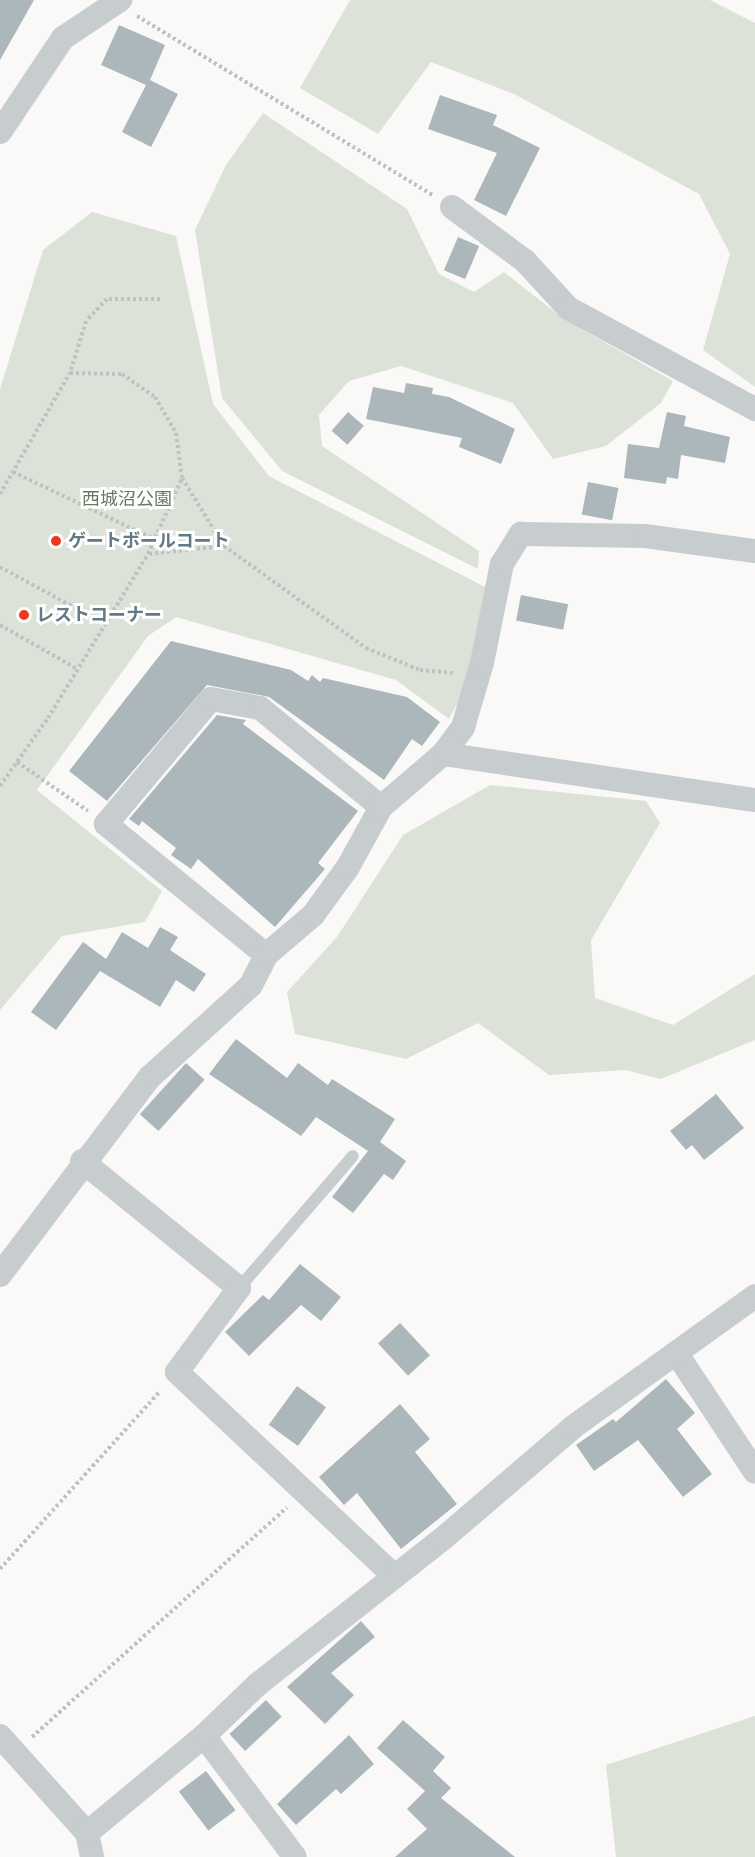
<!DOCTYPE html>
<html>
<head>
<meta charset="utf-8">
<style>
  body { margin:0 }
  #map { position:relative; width:755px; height:1857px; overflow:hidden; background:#faf9f7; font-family:Montserrat,"Noto Sans JP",sans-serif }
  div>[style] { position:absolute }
  .green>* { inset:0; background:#dce2d8 }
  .building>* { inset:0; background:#abb7bb; transform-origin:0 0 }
  .path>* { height:4px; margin-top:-2px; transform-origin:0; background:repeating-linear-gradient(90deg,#bec2c4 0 3px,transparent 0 6px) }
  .lane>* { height:12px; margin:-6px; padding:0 6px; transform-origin:6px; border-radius:6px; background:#c7cccf }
  .street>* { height:24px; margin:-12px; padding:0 12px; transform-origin:12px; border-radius:12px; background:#c7cccf }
  .dots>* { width:16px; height:16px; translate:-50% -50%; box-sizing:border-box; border:3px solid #fff; border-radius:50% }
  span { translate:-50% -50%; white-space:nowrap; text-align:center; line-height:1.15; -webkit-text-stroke:6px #fff; paint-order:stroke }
  .park-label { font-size:18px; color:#6a7b62 }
  .poi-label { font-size:18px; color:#627a84; font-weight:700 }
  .left { translate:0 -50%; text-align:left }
</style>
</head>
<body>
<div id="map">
  <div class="green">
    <div style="clip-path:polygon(350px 0,710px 0,755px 23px,755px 387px,703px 350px,730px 254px,699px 194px,514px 94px,431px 62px,378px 134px,300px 88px)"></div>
    <div style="clip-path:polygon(263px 113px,407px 209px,439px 274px,474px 292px,504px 272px,564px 319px,673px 381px,661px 403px,606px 446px,553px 459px,513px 403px,401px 366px,349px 381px,319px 415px,322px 446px,479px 551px,478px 569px,282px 471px,222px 398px,195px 230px,226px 165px)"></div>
    <div style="clip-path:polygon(92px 212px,176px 236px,213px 404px,269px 476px,489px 589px,474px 672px,449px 719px,396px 680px,176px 617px,148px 636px,37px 790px,162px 891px,145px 922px,62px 936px,0 1010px,0 389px,43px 250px)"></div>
    <div style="clip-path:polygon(490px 785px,646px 801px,660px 823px,591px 940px,595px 998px,673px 1025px,755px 974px,755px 1040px,661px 1079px,625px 1070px,549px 1075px,478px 1023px,406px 1059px,295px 1034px,287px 992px,337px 937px,403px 835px)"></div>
    <div style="clip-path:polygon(755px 1716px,755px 1857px,616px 1857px,606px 1765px)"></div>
  </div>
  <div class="building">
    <div style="clip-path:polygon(0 0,34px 0,0 60px)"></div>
    <div style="clip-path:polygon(119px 25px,165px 45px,150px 80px,178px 94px,151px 147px,122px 132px,146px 85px,101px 65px)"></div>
    <div style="clip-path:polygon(440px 95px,497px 115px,493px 125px,540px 148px,506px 216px,474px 200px,497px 153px,428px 129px)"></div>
    <div style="left:458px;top:237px;width:23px;height:36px;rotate:23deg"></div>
    <div style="clip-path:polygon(406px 383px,433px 388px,432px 394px,449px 397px,515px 429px,501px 464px,459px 447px,462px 438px,366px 419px,373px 387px,404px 393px)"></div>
    <div style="left:348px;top:412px;width:21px;height:25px;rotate:41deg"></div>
    <div style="clip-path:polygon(667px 412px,686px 416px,684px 426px,730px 437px,725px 463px,681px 455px,678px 479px,667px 477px,666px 484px,624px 478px,628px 444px,659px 448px)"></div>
    <div style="left:588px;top:482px;width:31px;height:33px;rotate:11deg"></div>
    <div style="left:521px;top:595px;width:48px;height:26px;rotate:11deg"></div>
    <div style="clip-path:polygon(171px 641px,291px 670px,308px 681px,312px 675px,320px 682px,323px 678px,407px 697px,440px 722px,422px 746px,412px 739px,384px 780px,269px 697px,207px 685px,107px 801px,69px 771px)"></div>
    <div style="clip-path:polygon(217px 715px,246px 720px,243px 724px,358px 811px,318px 863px,325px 869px,275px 927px,198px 859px,191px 869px,171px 855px,176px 848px,142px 821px,139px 826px,129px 819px)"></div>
    <div style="clip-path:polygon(160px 927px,178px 937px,170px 950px,206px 974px,194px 992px,176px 980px,160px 1007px,100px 971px,56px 1030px,31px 1012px,83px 942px,106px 959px,122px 932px,148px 948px)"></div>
    <div style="clip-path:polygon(236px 1039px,287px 1078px,298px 1063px,328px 1085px,332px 1079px,395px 1119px,380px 1142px,406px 1161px,393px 1180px,384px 1174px,353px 1213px,332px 1197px,368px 1151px,316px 1117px,301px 1136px,209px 1074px)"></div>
    <div style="left:186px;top:1063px;width:25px;height:69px;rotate:42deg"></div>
    <div style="clip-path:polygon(716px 1094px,744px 1128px,704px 1160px,692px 1145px,686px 1150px,670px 1131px)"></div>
    <div style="clip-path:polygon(300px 1264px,341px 1297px,321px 1321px,301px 1305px,249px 1356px,225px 1332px,263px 1295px,269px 1300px)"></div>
    <div style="left:400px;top:1323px;width:44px;height:30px;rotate:47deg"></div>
    <div style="clip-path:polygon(666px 1379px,695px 1413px,677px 1429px,712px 1474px,683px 1497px,638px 1440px,594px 1471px,576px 1445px,613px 1419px,616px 1422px)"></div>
    <div style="left:297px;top:1386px;width:36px;height:48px;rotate:36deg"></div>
    <div style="clip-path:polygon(400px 1404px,430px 1439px,415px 1452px,457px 1504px,401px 1549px,357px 1493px,344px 1505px,319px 1477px)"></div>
    <div style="clip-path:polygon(361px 1621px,375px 1637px,331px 1673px,354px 1695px,325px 1724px,287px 1687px)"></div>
    <div style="left:266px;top:1700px;width:23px;height:50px;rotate:47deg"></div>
    <div style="clip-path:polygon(403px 1720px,445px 1757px,433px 1771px,451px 1788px,441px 1798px,515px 1857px,395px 1857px,427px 1829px,407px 1809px,425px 1791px,377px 1748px)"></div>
    <div style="clip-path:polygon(349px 1735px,374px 1764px,341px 1794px,336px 1789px,296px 1825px,277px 1804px)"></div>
    <div style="left:206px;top:1771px;width:49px;height:34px;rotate:53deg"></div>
  </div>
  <div class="path">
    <div style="left:137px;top:16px;width:346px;rotate:31.2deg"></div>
    <div style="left:160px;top:299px;width:53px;rotate:180deg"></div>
    <div style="left:107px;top:299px;width:30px;rotate:134deg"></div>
    <div style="left:86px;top:321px;width:54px;rotate:107.1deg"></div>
    <div style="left:70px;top:373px;width:52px;rotate:1.1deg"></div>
    <div style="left:122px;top:374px;width:40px;rotate:34.9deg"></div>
    <div style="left:155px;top:397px;width:42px;rotate:59.7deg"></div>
    <div style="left:176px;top:433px;width:45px;rotate:82.4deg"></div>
    <div style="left:13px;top:472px;width:156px;rotate:25.4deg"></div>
    <div style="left:0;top:494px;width:140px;rotate:-60deg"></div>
    <div style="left:224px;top:546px;width:175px;rotate:35.7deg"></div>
    <div style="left:366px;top:648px;width:58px;rotate:22.2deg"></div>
    <div style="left:420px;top:670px;width:33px;rotate:5deg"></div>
    <div style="left:0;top:567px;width:119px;rotate:28.5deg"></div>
    <div style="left:0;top:625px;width:89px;rotate:29.7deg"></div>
    <div style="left:17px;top:762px;width:86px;rotate:34.6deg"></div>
    <div style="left:0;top:786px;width:83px;rotate:-54.8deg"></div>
    <div style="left:48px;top:718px;width:192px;rotate:-58.6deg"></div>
    <div style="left:148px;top:554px;width:83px;rotate:-65.9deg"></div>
    <div style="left:182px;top:478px;width:80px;rotate:58.3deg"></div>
    <div style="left:224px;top:546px;width:76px;rotate:174deg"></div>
    <div style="left:0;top:1569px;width:239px;rotate:-48deg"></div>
    <div style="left:32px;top:1737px;width:343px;rotate:-42deg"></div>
  </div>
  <div class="lane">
    <div style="left:239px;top:1288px;width:174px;rotate:-49.2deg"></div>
  </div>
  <div class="street">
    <div style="left:0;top:132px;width:113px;rotate:-56.2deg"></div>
    <div style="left:63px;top:38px;width:69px;rotate:-33.7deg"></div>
    <div style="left:452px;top:207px;width:91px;rotate:36.5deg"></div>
    <div style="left:525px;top:261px;width:64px;rotate:47.5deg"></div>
    <div style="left:568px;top:308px;width:213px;rotate:28.4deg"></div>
    <div style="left:443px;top:754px;width:315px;rotate:8.4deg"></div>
    <div style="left:266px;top:955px;width:207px;rotate:-140.7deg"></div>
    <div style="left:106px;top:824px;width:163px;rotate:-50deg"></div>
    <div style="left:211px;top:699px;width:50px;rotate:10.4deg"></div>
    <div style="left:260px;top:708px;width:156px;rotate:39.3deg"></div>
    <div style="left:82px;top:1161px;width:202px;rotate:39deg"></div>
    <div style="left:239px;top:1288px;width:104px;rotate:126.4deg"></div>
    <div style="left:177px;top:1372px;width:298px;rotate:43.2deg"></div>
    <div style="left:0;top:1275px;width:248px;rotate:-52.9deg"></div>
    <div style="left:150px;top:1077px;width:137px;rotate:-42.3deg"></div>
    <div style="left:251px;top:985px;width:34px;rotate:-63deg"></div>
    <div style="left:266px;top:955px;width:62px;rotate:-40.4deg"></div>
    <div style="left:313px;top:915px;width:59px;rotate:-53.9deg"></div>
    <div style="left:348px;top:867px;width:68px;rotate:-61.2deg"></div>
    <div style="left:381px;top:807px;width:82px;rotate:-40.5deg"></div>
    <div style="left:443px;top:754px;width:34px;rotate:-53deg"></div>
    <div style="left:463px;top:727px;width:67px;rotate:-73.5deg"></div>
    <div style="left:482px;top:663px;width:101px;rotate:-78.6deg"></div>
    <div style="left:502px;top:564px;width:36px;rotate:-58deg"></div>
    <div style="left:521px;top:534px;width:124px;rotate:0.9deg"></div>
    <div style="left:645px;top:536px;width:111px;rotate:7.8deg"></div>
    <div style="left:677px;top:1354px;width:141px;rotate:56.5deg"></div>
    <div style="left:0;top:1736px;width:130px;rotate:48.1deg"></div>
    <div style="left:87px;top:1833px;width:25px;rotate:78deg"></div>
    <div style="left:204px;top:1736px;width:151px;rotate:53.1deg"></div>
    <div style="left:87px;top:1833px;width:152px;rotate:-39.7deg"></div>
    <div style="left:204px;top:1736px;width:75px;rotate:-43.9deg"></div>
    <div style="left:258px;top:1684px;width:239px;rotate:-38.2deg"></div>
    <div style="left:446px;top:1536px;width:167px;rotate:-40.6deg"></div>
    <div style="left:573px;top:1427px;width:224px;rotate:-35.7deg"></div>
  </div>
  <div class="dots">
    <div style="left:56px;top:541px;background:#f03720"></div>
    <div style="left:24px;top:615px;background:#f03720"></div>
  </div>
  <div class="park-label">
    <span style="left:127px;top:499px">西城沼公園</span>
  </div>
  <div class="poi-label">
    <span class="left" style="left:68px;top:541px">ゲートボールコート</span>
    <span class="left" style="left:36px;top:615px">レストコーナー</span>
  </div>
</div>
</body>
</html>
